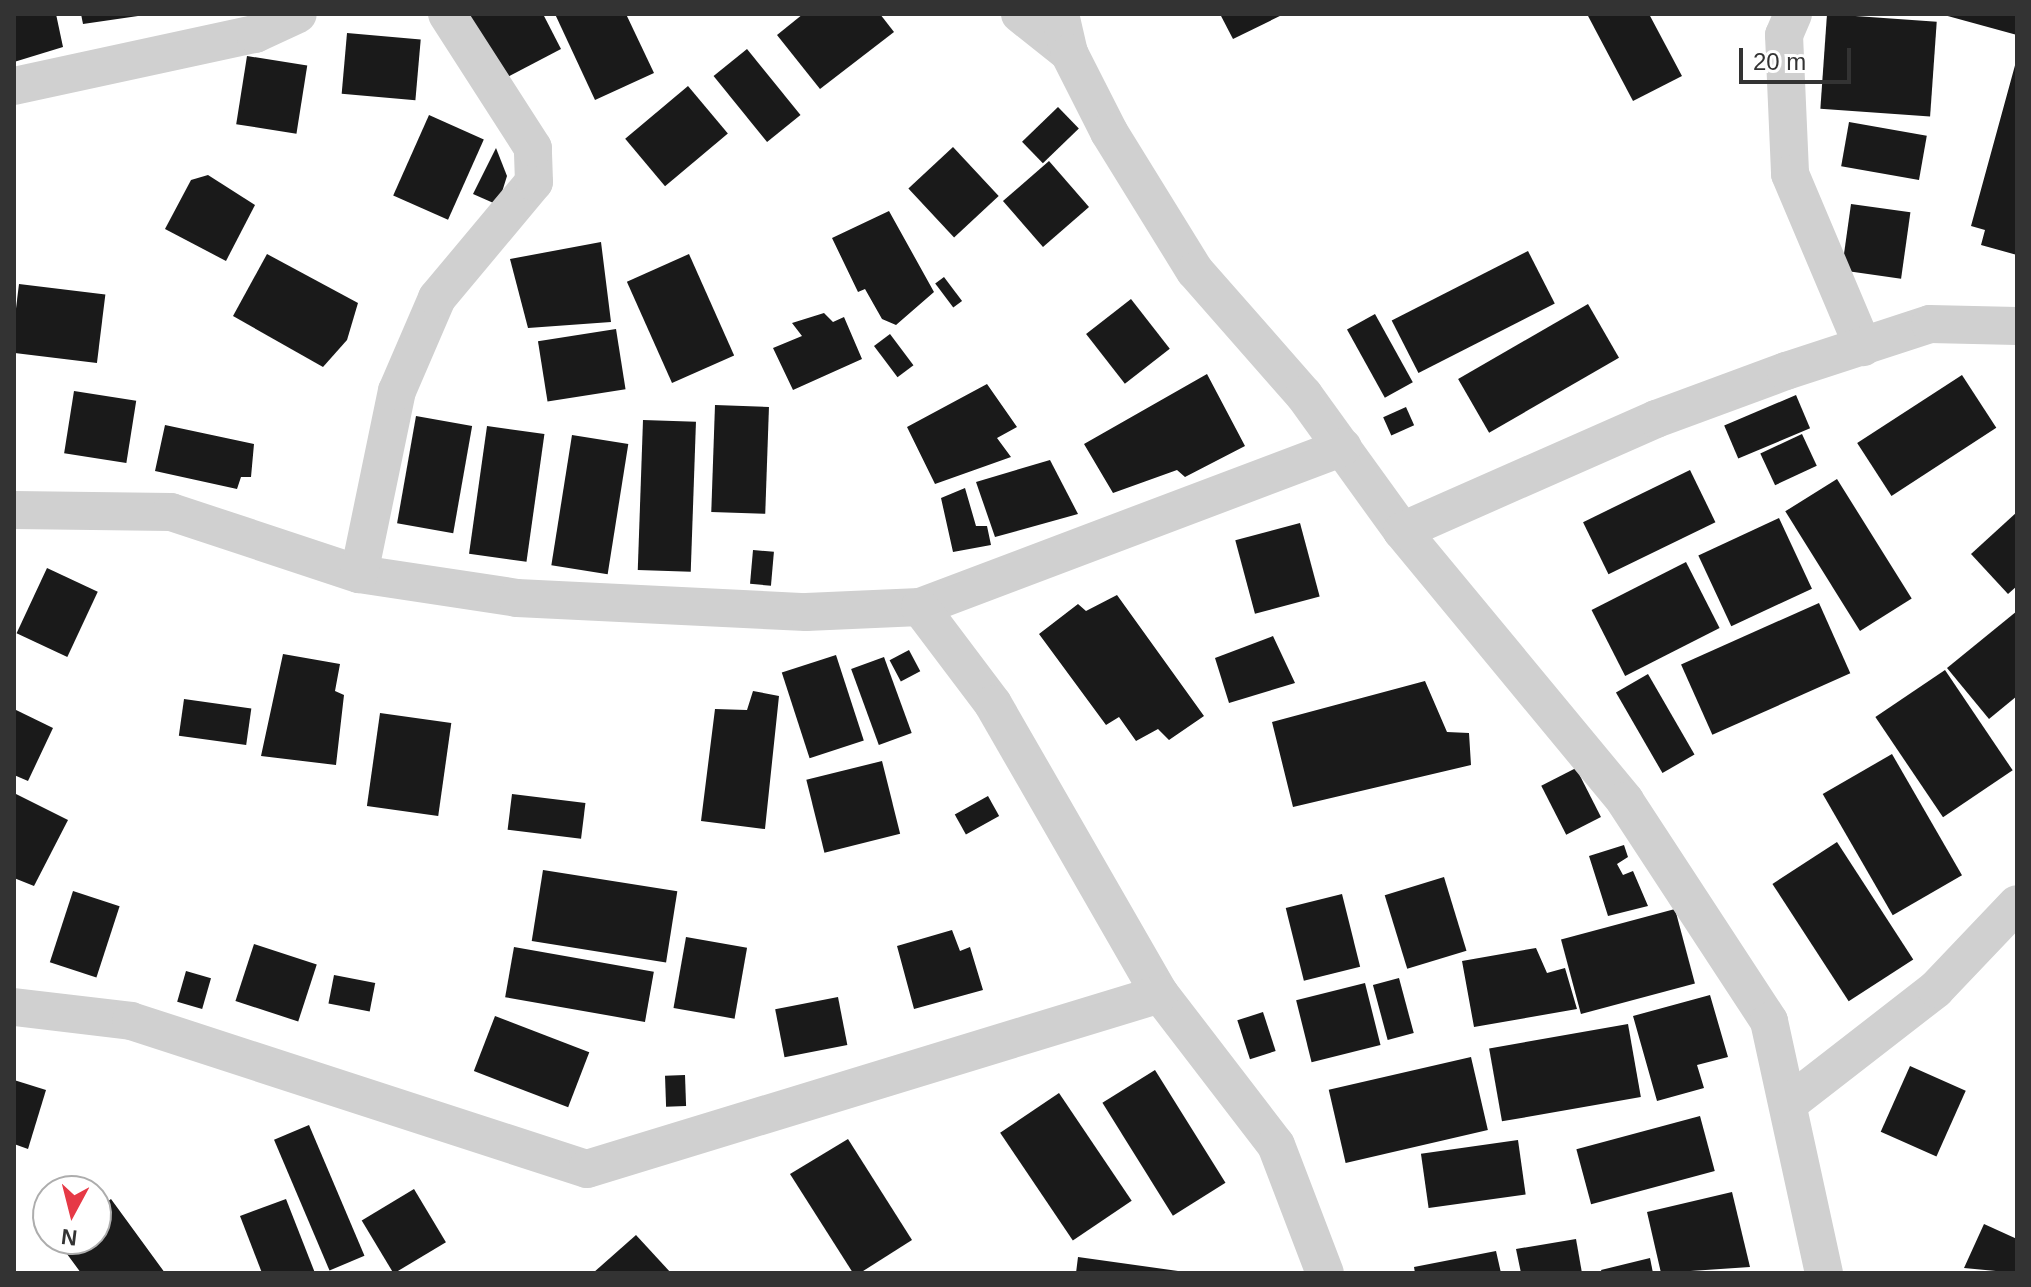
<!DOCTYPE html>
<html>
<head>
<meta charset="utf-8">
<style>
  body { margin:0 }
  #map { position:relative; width:2031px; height:1287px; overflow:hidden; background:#fff; font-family:Arial,sans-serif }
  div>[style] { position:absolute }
  .building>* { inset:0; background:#1a1a1a; transform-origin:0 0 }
  .minor>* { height:38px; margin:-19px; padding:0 19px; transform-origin:19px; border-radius:19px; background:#d0d0d0 }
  span { translate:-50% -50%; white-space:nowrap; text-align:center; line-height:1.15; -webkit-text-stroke:8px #fff; paint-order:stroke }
  .frame { position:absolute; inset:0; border:16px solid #333; pointer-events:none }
  .north { position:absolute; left:32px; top:1175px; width:80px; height:80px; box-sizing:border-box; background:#fff; border:2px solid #adadad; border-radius:50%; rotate:187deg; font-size:22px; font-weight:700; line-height:32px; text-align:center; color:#333 }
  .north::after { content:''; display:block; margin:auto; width:28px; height:36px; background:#e63946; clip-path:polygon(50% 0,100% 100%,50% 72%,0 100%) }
  .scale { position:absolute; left:1739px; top:48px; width:112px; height:36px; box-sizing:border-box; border:4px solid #333; border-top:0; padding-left:10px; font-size:24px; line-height:28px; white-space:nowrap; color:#333; -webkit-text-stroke:6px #fff; paint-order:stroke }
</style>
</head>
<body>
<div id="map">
  <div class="building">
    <div style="clip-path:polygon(14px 14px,56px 14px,63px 47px,14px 62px)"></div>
    <div style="clip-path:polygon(81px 14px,137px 14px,138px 16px,83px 24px)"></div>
    <div style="clip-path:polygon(467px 14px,543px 14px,561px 49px,502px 80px)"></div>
    <div style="clip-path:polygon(555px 14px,626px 14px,654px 73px,595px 100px)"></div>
    <div style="clip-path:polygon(803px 14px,880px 14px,894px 32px,820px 89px,777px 35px)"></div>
    <div style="clip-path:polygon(1220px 14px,1284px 14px,1233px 39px)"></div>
    <div style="clip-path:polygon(1587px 14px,1649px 14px,1682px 76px,1633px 101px)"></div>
    <div style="left:1827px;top:14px;width:110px;height:95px;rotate:4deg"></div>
    <div style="clip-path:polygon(1944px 14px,2017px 14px,2017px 35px,1944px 15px)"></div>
    <div style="left:347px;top:33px;width:74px;height:61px;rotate:5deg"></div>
    <div style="left:747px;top:49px;width:85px;height:43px;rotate:51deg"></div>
    <div style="left:247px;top:56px;width:61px;height:69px;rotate:9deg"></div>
    <div style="clip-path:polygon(2017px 58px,2017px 255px,1981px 245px,1985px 230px,1971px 226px)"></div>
    <div style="left:688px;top:86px;width:62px;height:82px;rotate:50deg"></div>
    <div style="left:1058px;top:107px;width:30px;height:50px;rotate:46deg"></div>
    <div style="left:429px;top:115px;width:60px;height:88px;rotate:24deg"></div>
    <div style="left:1849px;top:122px;width:79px;height:45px;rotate:10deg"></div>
    <div style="left:953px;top:147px;width:67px;height:61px;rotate:47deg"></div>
    <div style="clip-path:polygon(496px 148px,507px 176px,498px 205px,473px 194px)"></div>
    <div style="left:1049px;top:161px;width:61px;height:61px;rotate:49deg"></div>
    <div style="clip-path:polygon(208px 175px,255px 205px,226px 261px,165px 229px,191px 180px)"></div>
    <div style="left:1851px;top:204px;width:60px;height:67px;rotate:8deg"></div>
    <div style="clip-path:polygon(889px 211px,934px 292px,896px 325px,882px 319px,865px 289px,858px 292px,832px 238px)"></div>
    <div style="clip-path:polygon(601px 242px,611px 322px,528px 328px,510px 259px)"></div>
    <div style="left:1528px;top:251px;width:59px;height:153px;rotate:63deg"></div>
    <div style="clip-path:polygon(267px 254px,358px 303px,347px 340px,323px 367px,233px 316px)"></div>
    <div style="left:689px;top:254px;width:111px;height:68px;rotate:66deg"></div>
    <div style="left:944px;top:277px;width:30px;height:11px;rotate:53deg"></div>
    <div style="left:19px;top:284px;width:87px;height:69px;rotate:7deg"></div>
    <div style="left:1131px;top:299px;width:63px;height:57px;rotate:52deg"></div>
    <div style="left:1588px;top:304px;width:62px;height:150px;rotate:60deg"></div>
    <div style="clip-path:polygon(824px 313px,833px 322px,844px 317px,862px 359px,793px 390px,773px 348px,802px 336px,792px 323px)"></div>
    <div style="left:1375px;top:314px;width:78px;height:32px;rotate:61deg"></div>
    <div style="left:616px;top:329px;width:61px;height:79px;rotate:81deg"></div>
    <div style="left:890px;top:334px;width:39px;height:20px;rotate:53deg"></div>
    <div style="clip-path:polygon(1207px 374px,1245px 446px,1185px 477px,1177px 470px,1113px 493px,1084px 444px)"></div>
    <div style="left:1962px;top:375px;width:63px;height:125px;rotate:57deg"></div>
    <div style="clip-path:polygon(987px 384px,1017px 427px,997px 438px,1011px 457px,935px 484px,907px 427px)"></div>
    <div style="left:74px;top:391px;width:63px;height:63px;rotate:9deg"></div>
    <div style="left:1796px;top:395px;width:36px;height:78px;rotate:67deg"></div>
    <div style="left:715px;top:405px;width:54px;height:107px;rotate:2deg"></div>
    <div style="left:1406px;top:407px;width:20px;height:25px;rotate:66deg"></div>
    <div style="left:416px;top:416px;width:57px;height:109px;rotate:10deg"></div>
    <div style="left:643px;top:420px;width:53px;height:150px;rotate:2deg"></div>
    <div style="clip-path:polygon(165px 425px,254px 444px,251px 477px,241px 477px,237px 489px,155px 471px)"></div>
    <div style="left:487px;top:426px;width:58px;height:129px;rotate:8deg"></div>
    <div style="left:1802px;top:434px;width:35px;height:46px;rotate:65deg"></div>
    <div style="left:572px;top:435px;width:57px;height:132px;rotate:9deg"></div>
    <div style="clip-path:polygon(1050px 460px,1078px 514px,995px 537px,976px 482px)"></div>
    <div style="left:1690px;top:470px;width:58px;height:119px;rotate:64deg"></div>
    <div style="left:1837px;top:479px;width:141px;height:61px;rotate:58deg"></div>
    <div style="clip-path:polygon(965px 488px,976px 526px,987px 526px,991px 545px,953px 552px,941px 498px)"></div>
    <div style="clip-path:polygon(2017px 512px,2017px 586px,2008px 594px,1971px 554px)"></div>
    <div style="left:1779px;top:518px;width:78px;height:89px;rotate:65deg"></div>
    <div style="left:1300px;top:523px;width:76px;height:67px;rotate:75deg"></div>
    <div style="left:753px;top:550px;width:21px;height:34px;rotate:5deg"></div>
    <div style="left:1686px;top:562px;width:74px;height:106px;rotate:63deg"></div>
    <div style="left:47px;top:568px;width:56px;height:72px;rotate:25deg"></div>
    <div style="clip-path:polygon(1117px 595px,1204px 716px,1169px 740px,1158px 729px,1136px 741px,1119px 717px,1106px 725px,1039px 634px,1078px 604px,1086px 611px)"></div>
    <div style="left:1819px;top:603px;width:77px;height:151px;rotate:66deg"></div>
    <div style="clip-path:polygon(2017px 611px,2017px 696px,1989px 719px,1947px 668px)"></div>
    <div style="clip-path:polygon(1273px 636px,1295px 683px,1229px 703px,1215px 658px)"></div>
    <div style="left:909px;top:650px;width:24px;height:22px;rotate:62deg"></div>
    <div style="clip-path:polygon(283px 654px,340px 664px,335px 691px,344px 695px,336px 765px,261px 756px)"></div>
    <div style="left:836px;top:655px;width:90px;height:57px;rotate:72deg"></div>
    <div style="left:884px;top:657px;width:81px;height:35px;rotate:70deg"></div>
    <div style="left:1945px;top:670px;width:121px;height:84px;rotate:56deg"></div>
    <div style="left:1648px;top:674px;width:93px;height:37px;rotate:60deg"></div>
    <div style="clip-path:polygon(1425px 681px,1447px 732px,1469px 733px,1471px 765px,1293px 807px,1272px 722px)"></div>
    <div style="clip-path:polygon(753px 691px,779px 696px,765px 829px,701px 821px,715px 709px,747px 710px)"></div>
    <div style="left:184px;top:699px;width:68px;height:37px;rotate:8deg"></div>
    <div style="clip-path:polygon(14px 709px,53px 728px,28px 781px,14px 775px)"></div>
    <div style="left:380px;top:713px;width:72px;height:94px;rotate:8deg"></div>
    <div style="left:1892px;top:754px;width:140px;height:80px;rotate:60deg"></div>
    <div style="left:882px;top:761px;width:75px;height:78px;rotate:76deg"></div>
    <div style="left:1576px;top:768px;width:55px;height:39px;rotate:63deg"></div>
    <div style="clip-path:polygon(14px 793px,68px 820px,34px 886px,14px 878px)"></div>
    <div style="left:512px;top:794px;width:74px;height:36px;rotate:7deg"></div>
    <div style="left:988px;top:796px;width:23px;height:38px;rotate:61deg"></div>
    <div style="left:1837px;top:842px;width:140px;height:77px;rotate:57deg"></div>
    <div style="clip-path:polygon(1624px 845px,1628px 857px,1617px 864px,1623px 875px,1633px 871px,1648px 906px,1608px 916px,1589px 856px)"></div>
    <div style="left:543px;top:870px;width:136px;height:72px;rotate:9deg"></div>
    <div style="left:1444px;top:877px;width:77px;height:62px;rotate:73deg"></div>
    <div style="left:73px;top:891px;width:49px;height:75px;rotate:18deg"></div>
    <div style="left:1342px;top:894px;width:75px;height:58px;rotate:76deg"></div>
    <div style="left:1675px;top:909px;width:77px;height:118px;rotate:75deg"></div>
    <div style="clip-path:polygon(952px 930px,960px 951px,970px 947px,983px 990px,914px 1009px,897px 946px)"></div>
    <div style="left:686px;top:937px;width:62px;height:72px;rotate:10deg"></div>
    <div style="left:254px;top:944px;width:66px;height:60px;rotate:18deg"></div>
    <div style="left:514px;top:947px;width:142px;height:51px;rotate:10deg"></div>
    <div style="clip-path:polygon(1536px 948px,1547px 973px,1565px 968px,1577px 1009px,1474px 1027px,1462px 961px)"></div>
    <div style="left:186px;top:971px;width:26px;height:32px;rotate:16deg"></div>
    <div style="left:334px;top:975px;width:42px;height:29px;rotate:11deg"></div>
    <div style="left:1399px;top:978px;width:57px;height:27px;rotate:75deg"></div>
    <div style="left:1365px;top:983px;width:64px;height:71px;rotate:76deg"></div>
    <div style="clip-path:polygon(1710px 995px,1728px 1057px,1697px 1065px,1704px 1088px,1657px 1101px,1633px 1016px)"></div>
    <div style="left:838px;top:997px;width:49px;height:64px;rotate:79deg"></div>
    <div style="left:1263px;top:1012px;width:41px;height:27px;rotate:72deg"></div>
    <div style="left:495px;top:1016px;width:101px;height:59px;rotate:21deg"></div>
    <div style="left:1628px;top:1024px;width:74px;height:141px;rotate:80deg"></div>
    <div style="left:1471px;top:1057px;width:75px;height:146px;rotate:77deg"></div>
    <div style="left:1910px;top:1066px;width:61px;height:72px;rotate:24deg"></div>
    <div style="left:1155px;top:1070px;width:133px;height:62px;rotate:58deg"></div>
    <div style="left:685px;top:1075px;width:31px;height:20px;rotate:88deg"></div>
    <div style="clip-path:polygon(14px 1080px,46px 1090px,28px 1149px,14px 1144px)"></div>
    <div style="left:1059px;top:1093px;width:130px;height:71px;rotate:56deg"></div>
    <div style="left:1700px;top:1116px;width:57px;height:128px;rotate:75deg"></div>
    <div style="left:309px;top:1125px;width:142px;height:38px;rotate:67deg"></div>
    <div style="clip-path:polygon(848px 1139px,912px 1240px,860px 1273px,853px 1273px,790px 1174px)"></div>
    <div style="left:1518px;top:1140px;width:55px;height:98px;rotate:82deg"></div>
    <div style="left:414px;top:1189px;width:62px;height:61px;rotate:59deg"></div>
    <div style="clip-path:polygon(1732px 1192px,1750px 1267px,1661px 1273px,1647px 1212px)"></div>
    <div style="clip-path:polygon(111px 1199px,165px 1273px,81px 1273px,56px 1239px,96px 1239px,96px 1210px)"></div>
    <div style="clip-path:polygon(286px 1199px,315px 1273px,262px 1273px,240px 1216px)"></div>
    <div style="clip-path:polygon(1984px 1224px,2017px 1239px,2017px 1273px,1964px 1268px)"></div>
    <div style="clip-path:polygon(636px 1235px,671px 1273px,593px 1273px)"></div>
    <div style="clip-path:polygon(1576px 1239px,1582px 1273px,1521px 1273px,1516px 1249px)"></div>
    <div style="clip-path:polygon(1496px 1251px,1501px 1273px,1415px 1273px,1414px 1267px)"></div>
    <div style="clip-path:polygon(1078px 1257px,1178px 1271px,1178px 1273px,1076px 1273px)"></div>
    <div style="clip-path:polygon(1650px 1258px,1653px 1273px,1602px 1273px,1601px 1270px)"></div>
  </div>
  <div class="minor">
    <div style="left:1020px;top:14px;width:63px;rotate:38.5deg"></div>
    <div style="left:1060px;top:14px;width:40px;rotate:77deg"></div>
    <div style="left:1069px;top:53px;width:89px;rotate:63.1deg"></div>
    <div style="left:1109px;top:132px;width:163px;rotate:58.3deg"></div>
    <div style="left:1195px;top:271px;width:165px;rotate:48.7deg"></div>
    <div style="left:1304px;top:395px;width:168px;rotate:54.2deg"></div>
    <div style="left:1402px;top:531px;width:350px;rotate:50.4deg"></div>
    <div style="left:1625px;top:801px;width:263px;rotate:56.8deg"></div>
    <div style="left:1769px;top:1021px;width:258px;rotate:77.7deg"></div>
    <div style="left:1793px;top:14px;width:23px;rotate:113deg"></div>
    <div style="left:1784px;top:35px;width:139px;rotate:87.5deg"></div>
    <div style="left:1790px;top:174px;width:188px;rotate:67.1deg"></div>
    <div style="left:14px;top:86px;width:247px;rotate:-12.2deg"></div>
    <div style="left:255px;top:34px;width:47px;rotate:-24.9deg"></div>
    <div style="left:14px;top:510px;width:157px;rotate:0.7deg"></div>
    <div style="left:171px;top:512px;width:198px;rotate:18.3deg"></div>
    <div style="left:359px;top:574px;width:160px;rotate:8.6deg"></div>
    <div style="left:517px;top:598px;width:289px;rotate:2.8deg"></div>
    <div style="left:806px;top:612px;width:114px;rotate:-2.5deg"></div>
    <div style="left:920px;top:607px;width:452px;rotate:-20.7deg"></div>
    <div style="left:1402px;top:531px;width:278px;rotate:-23.8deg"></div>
    <div style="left:1656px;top:419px;width:139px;rotate:-20.3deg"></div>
    <div style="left:1786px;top:371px;width:151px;rotate:-18.1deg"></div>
    <div style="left:1930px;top:324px;width:87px;rotate:1.3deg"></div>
    <div style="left:359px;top:574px;width:187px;rotate:-78.3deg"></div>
    <div style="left:397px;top:391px;width:101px;rotate:-66.7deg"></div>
    <div style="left:437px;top:298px;width:151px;rotate:-50.1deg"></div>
    <div style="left:534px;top:182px;width:34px;rotate:-92deg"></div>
    <div style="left:533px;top:148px;width:159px;rotate:-122.7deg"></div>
    <div style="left:920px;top:607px;width:121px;rotate:53deg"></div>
    <div style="left:993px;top:704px;width:335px;rotate:60.1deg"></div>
    <div style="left:1160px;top:994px;width:190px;rotate:52.5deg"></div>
    <div style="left:1276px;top:1145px;width:137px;rotate:69.1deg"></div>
    <div style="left:14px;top:1007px;width:118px;rotate:6.8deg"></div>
    <div style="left:131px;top:1021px;width:479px;rotate:18deg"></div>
    <div style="left:587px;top:1169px;width:599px;rotate:-16.98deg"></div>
    <div style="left:1788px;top:1104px;width:187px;rotate:-37.8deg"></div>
    <div style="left:1936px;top:989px;width:117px;rotate:-46.4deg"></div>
  </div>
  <div class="frame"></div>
  <div class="north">N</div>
  <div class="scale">20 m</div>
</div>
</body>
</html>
